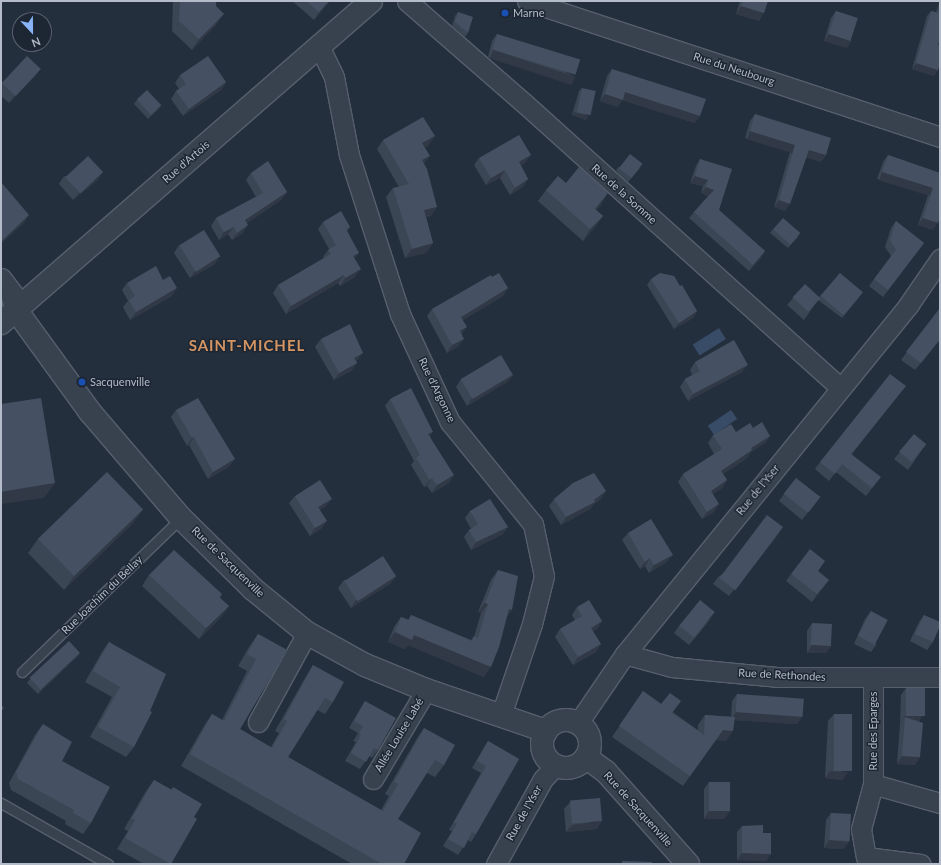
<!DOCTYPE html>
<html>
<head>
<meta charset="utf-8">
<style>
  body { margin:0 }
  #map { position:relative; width:941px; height:865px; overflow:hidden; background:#242f3e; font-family:Lato,sans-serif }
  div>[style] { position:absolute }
  .water>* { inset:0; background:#394c67; transform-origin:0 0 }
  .roads { filter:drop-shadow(1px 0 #565f6c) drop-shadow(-1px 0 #565f6c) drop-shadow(0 1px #565f6c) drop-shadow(0 -1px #565f6c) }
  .service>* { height:9px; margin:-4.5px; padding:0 4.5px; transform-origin:4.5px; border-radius:4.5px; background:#38414e }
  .minor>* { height:19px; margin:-9.5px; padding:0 9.5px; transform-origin:9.5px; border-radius:9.5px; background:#38414e }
  .tertiary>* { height:22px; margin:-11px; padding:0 11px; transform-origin:11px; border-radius:11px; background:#38414e }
  .tertiary>.ring { margin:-11px; padding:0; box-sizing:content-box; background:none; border:22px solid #38414e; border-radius:50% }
  .wall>* { inset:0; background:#3b4654 }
  .shaded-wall>* { inset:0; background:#303945; transform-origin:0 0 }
  .building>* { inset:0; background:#455162; transform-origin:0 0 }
  .dots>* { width:11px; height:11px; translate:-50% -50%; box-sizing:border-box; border:2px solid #1d2633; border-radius:50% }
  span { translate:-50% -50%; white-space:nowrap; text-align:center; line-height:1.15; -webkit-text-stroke:3px #1d2633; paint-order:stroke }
  .poi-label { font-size:11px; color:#b4bcc9 }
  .left { translate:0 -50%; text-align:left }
  .street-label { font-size:11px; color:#b4bcc9 }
  .district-label { font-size:15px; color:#d59563; font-weight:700; letter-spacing:1px }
  .frame { position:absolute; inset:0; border:2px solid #b4bcc9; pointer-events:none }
  .north { position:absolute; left:12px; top:12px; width:40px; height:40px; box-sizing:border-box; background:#1d2633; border:1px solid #59626f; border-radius:50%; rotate:158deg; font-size:11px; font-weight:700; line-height:16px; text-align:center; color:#b4bcc9 }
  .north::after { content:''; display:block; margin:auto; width:14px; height:18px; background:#8ab4f8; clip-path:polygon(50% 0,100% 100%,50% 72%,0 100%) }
</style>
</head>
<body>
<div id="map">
  <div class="water">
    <div style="left:719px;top:328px;width:13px;height:31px;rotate:58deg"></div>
    <div style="left:731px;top:410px;width:11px;height:28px;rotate:56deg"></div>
  </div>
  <div class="roads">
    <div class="service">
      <div style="left:22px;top:672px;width:221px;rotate:-44.1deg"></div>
      <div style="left:1px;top:803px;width:123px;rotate:29.7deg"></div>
    </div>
    <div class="minor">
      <div style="left:407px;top:1px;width:155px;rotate:41.1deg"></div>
      <div style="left:524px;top:103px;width:426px;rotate:42deg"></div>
      <div style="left:527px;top:1px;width:435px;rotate:18.2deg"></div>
      <div style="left:319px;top:46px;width:34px;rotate:64deg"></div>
      <div style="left:334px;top:77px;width:79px;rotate:79.1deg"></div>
      <div style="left:349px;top:155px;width:167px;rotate:72.2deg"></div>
      <div style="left:400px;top:314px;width:119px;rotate:65.2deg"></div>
      <div style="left:450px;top:422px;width:132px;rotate:50.9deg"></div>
      <div style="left:533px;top:524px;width:53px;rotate:78.1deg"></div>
      <div style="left:544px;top:576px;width:49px;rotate:104deg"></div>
      <div style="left:532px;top:624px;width:96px;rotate:108.8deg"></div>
      <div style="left:625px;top:654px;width:49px;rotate:15.5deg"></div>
      <div style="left:672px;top:667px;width:105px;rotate:5.4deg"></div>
      <div style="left:777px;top:677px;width:163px"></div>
      <div style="left:873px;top:677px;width:107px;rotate:90deg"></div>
      <div style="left:873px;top:784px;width:70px;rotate:15.8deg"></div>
      <div style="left:258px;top:722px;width:102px;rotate:-61.2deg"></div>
      <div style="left:578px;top:723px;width:83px;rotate:-55.7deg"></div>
      <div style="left:625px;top:654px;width:451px;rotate:-50.9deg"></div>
      <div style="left:909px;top:304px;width:55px;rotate:-55.4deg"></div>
      <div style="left:373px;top:779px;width:104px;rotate:-59.2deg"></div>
      <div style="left:873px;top:784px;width:47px;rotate:104.9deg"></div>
      <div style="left:861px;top:829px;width:28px;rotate:80deg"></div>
      <div style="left:866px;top:857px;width:55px;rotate:7.3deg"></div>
      <div style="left:496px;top:864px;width:97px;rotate:-61.1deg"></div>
      <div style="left:543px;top:779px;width:19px;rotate:-47deg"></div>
    </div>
    <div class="tertiary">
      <div style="left:1px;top:280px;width:20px;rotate:53deg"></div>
      <div style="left:13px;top:296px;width:14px;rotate:78deg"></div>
      <div style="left:16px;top:310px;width:126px;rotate:54deg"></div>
      <div style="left:90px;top:412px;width:140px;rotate:49.4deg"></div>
      <div style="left:181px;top:518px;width:101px;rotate:44.6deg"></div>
      <div style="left:253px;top:589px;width:70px;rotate:39.2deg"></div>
      <div style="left:307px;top:633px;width:66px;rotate:28.9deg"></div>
      <div style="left:365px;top:665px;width:66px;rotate:22.3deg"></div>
      <div style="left:426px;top:690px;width:127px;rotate:18.9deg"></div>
      <div style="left:1px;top:323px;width:490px;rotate:-41deg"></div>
      <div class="ring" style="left:542px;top:720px;width:26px;height:26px"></div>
      <div style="left:586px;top:757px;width:25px;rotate:37deg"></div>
      <div style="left:606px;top:772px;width:123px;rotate:48.3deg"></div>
    </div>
  </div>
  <div class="wall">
    <div style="clip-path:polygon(173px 1px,216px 1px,217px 24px,192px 50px,172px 31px)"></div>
    <div style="clip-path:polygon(292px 1px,330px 1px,314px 20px)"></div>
    <div style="clip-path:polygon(740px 1px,768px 1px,759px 21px,736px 14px)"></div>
    <div style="clip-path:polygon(940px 1px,940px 38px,938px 45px,938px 70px,934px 76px,912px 69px,927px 16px,931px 11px,936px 12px)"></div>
    <div style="clip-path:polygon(836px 11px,847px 48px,824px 41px,831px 18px)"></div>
    <div style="clip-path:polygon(458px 12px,468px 33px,465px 37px,452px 26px,455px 16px)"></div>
    <div style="clip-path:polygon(497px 34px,575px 77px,570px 84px,488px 57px,492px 41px)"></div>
    <div style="clip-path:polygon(612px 69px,695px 123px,622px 100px,618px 107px,600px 101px,607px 76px)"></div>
    <div style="clip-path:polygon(180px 75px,226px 82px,221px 90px,183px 116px,171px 99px,176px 91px,179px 89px,175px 83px)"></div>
    <div style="clip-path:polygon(35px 76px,9px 103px,1px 96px,1px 83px)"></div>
    <div style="clip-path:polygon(582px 88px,586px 120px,572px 115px,579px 91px)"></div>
    <div style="clip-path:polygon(137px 100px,159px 109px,148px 119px,134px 104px)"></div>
    <div style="clip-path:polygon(755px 114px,826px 155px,821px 162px,806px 157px,785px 211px,774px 207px,790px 152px,745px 138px,750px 121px)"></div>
    <div style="clip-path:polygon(383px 140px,428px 146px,425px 147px,424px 163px,431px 216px,426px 217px,433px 243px,426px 253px,405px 258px,386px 197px,393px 188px,399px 187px,377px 149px)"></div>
    <div style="clip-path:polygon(888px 155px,940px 173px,933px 230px,918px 225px,928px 195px,877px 179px,883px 162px)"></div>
    <div style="clip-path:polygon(479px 158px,526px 162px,521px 165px,528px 179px,523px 187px,510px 195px,500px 178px,486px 185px,474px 165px)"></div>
    <div style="clip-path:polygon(700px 159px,719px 210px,765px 251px,761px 258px,749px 271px,689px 218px,694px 212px,708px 196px,701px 193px,703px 186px,690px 183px,696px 166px)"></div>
    <div style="clip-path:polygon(618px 167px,640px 168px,628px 182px,616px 171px)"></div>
    <div style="clip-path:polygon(251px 173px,287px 192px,281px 200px,247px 223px,243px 233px,232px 240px,228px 234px,219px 240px,211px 226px,216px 218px,256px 197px,246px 180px)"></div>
    <div style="clip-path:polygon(64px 176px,98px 180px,73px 200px,59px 184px)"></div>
    <div style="clip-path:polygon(566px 183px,601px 205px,596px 210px,603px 216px,595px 227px,583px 241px,538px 201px,546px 190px)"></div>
    <div style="clip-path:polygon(896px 221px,924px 243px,883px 297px,869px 286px,891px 256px,885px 247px,891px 228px)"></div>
    <div style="clip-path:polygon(323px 222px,350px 227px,347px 231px,355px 259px,355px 277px,340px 286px,338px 283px,286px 314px,273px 293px,278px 285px,324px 258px,323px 257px,329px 249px,318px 229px)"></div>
    <div style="clip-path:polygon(773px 229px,798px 237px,788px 248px,770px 233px)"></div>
    <div style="clip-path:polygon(179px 245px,215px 264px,190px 278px,174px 253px)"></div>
    <div style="clip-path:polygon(840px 273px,860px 296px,842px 318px,818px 300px,804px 320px,787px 305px,793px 298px,819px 297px)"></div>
    <div style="clip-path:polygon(492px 277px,508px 288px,503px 296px,463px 320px,461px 335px,459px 346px,447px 353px,427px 316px,432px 309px)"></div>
    <div style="clip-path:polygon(651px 279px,697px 311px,693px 318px,674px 329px,647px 285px)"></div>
    <div style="clip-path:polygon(127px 283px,172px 296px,130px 320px,123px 307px,128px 301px,122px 290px)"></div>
    <div style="clip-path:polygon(940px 308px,940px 340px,915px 370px,901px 360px)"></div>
    <div style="clip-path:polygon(321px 339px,363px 353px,357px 360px,356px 361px,357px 363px,351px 371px,334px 380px,315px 347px)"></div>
    <div style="clip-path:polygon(695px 362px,742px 372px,688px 401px,680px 387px,685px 379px,692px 375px,690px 370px)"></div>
    <div style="clip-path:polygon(513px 375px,507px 382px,467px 406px,456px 387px,461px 379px)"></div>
    <div style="clip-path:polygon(906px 386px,900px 393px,852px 454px,875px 484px,866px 496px,836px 472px,829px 481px,815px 469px,820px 462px)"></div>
    <div style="clip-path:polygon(390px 399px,430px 436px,449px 483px,432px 493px,427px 486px,424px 487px,411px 465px,414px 461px,385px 406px)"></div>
    <div style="clip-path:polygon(176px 410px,230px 466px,208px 479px,189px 445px,187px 446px,171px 417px)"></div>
    <div style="clip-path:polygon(753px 428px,770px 436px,765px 443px,751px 452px,747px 458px,723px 474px,727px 480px,722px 488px,713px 494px,714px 512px,702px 519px,678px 482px,683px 474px,714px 454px,708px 443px,713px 435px,736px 432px)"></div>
    <div style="clip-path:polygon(926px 444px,908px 470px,894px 459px,900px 452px)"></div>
    <div style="clip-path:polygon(784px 494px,820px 497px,802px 520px,779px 501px)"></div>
    <div style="clip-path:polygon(295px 496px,326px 506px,320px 510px,322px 528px,310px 536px,289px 503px)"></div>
    <div style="clip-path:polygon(554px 499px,601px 499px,594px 504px,590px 509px,561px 525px,549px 506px)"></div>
    <div style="clip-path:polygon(143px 509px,132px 524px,64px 590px,28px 553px,38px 539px)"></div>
    <div style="clip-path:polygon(470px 511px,508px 527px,503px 534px,471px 550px,464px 537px,469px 530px,471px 529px,465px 518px)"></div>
    <div style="clip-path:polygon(628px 533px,667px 562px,649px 573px,645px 566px,640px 569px,622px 540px)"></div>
    <div style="clip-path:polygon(778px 535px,729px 596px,713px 584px,718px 577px)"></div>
    <div style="clip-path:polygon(498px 570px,506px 618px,484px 677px,408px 645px,405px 649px,388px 642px,394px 627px,401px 617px,408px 620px,411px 615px,471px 640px,474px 636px,474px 637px,481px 613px,478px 612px,491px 580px)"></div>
    <div style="clip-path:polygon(791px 574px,829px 580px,812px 602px,786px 581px)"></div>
    <div style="clip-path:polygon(149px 575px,222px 594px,220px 598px,229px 606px,221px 617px,199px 639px,142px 586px)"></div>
    <div style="clip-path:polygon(396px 576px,390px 584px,351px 608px,338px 588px,344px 580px)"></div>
    <div style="clip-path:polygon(577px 607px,602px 621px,597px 629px,593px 631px,596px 652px,573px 665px,555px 637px,560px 629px,575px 620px,572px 615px)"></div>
    <div style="clip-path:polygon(871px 611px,876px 645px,871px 652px,854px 644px,865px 619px)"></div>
    <div style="clip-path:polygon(924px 615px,933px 642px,927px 650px,910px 641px,919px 622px)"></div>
    <div style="clip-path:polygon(710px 620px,689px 645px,674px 633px,679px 626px)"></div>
    <div style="clip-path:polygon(812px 623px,826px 653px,807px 653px,807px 631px)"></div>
    <div style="clip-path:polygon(258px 634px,287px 650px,240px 729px,271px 747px,279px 733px,275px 731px,305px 678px,313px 665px,333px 702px,325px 714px,317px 710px,288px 757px,381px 810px,389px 796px,385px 794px,416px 740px,424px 728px,444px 765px,435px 777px,427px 773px,398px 819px,404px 864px,352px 864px,181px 766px,204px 726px,212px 714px,222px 720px,247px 671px,238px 666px,249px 647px)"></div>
    <div style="clip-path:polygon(109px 642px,134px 747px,126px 757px,90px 737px,112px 697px,85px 682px,102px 652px)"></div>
    <div style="clip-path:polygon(80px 653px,78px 656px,38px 694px,27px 683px,30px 679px)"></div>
    <div style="clip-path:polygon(906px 688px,923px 715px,919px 721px,920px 757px,915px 765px,897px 764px,900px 724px,901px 695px)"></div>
    <div style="clip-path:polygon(643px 691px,698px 730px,698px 725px,705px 715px,731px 717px,732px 701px,737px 694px,802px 717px,797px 724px,734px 720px,726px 741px,716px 740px,683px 786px,612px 737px)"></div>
    <div style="clip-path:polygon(365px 701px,378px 750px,372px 758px,369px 756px,360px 769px,345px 761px,356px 742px,353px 741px,358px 733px,349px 728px,360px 709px)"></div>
    <div style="clip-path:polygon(834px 714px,843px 780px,825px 778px,828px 721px)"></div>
    <div style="clip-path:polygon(43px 724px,62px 761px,91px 823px,83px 834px,65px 824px,66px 821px,11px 790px,9px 783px,35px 735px)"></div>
    <div style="clip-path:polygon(488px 741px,519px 759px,476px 834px,471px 842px,468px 840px,458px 855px,443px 846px,452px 831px,449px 830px,481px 773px,472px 768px,483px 749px)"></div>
    <div style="clip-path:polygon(154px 780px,171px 790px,173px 787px,194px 817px,171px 864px,144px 864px,117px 849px,128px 831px,124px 829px,146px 791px)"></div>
    <div style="clip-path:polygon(709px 782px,730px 811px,724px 819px,704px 819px,704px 789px)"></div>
    <div style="clip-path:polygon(570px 802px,597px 829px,566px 832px,564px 809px)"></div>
    <div style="clip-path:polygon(831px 813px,849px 842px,843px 849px,824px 848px,826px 820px)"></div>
    <div style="clip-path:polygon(742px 826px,771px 854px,766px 861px,737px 860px,737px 832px)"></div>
  </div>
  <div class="shaded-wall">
    <div style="clip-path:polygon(329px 1px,330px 1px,314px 20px,319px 12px)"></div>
    <div style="clip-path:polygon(741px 6px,764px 13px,759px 21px,736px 14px)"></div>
    <div style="clip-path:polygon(224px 14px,217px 24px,192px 50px,199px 39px)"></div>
    <div style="clip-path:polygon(829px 34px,852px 41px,847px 48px,824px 41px)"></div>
    <div style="left:493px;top:50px;width:86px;height:9px;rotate:18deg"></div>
    <div style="clip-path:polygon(916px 63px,938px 70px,934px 76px,912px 69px)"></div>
    <div style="clip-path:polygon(41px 69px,35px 76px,9px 103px,14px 96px)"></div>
    <div style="clip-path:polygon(226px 82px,221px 90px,183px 116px,189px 109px)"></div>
    <div style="clip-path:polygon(625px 92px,700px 116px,695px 123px,622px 100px,618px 107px,600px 101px,605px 94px)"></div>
    <div style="clip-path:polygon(161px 105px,159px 109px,148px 119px,151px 115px)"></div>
    <div style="clip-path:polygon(575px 112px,589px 116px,586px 120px,572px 115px)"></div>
    <div style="left:750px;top:131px;width:47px;height:9px;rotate:17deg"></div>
    <div style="clip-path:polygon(435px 136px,428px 146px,416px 153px,422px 143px)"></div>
    <div style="clip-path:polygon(809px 150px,826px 155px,821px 162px,804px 157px)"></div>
    <div style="clip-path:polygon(531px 155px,526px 162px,514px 169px,519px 162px)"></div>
    <div style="clip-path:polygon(430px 156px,423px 165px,422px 160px)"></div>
    <div style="clip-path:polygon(505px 170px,500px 178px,486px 185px,491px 178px)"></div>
    <div style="clip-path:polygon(103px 172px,98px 180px,73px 200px,79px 193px)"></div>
    <div style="left:882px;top:172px;width:53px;height:9px;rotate:17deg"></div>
    <div style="clip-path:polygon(695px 176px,708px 180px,703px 186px,690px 183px)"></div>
    <div style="clip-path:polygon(528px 179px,523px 187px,510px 195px,515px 188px)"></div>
    <div style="clip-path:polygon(706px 187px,714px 190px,709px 196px,701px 193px)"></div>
    <div style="clip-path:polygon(287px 192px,281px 200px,240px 228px,245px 220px)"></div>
    <div style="clip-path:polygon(608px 193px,601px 205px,587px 220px,595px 209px)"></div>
    <div style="clip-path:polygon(779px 200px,790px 204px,785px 211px,774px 207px)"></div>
    <div style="clip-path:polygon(437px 207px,431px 216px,417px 220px,424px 210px)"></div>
    <div style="clip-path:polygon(29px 215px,24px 223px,1px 244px,1px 242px,2px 241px)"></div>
    <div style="clip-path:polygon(603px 216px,595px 227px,583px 241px,590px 229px)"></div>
    <div style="clip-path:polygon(923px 218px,938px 223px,933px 230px,918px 225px)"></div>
    <div style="clip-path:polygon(248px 225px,243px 233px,232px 240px,237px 233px)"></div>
    <div style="clip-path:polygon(234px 227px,228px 234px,219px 240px,224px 232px)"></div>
    <div style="clip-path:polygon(433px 243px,426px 253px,405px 258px,412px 249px)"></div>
    <div style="clip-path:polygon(765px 251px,761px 258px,749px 271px,753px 265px)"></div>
    <div style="clip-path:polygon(359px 253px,354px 260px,353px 256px)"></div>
    <div style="clip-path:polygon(220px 256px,215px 264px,190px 278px,195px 271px)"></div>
    <div style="clip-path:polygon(361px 269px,355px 277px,340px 286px,345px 278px)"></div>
    <div style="clip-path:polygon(344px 275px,338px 283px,286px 314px,291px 306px)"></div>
    <div style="clip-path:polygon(177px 288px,172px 296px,130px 320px,136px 312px)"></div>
    <div style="clip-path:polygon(508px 288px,503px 296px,456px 324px,461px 317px)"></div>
    <div style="clip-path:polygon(697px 311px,693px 318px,674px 329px,679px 323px)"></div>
    <div style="clip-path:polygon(467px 327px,461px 335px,460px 331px)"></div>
    <div style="clip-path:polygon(464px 339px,459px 346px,447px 353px,452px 345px)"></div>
    <div style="clip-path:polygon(363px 353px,357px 360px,348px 365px,354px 358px)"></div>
    <div style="clip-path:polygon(357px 363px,351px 371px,334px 380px,339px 373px)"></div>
    <div style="clip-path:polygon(748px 365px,742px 372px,688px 401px,693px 394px)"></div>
    <div style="clip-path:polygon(513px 375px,507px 382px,467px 406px,472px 398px)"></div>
    <div style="clip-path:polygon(433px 432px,428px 439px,428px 434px)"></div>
    <div style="clip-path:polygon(770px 436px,765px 443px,751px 452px,747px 458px,716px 478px,721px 471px,751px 448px)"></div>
    <div style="clip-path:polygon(194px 437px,189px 445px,187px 446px,192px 438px)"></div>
    <div style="clip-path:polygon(235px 459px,230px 466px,208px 479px,213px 472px)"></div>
    <div style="clip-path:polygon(454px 475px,449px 483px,432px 493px,437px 485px)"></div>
    <div style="clip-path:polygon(432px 478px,427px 486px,424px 487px,430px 480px)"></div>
    <div style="clip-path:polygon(727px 480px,722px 488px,706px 499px,711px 491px)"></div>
    <div style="clip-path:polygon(55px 483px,44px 498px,1px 504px,1px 492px)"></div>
    <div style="clip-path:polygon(606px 491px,601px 499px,594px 504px,590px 509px,561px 525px,566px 517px)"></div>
    <div style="clip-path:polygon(820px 497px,814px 505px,802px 520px,808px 512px)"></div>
    <div style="clip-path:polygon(332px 499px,326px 506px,312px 515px,318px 507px)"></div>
    <div style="clip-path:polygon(719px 504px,714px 512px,702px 519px,707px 512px)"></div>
    <div style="clip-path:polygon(143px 509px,132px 524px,64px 590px,74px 576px)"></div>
    <div style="clip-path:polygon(327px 521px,322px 528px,310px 536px,315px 528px)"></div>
    <div style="clip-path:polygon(508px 527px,503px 534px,471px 550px,476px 542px)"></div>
    <div style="clip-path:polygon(783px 527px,778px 535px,729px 596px,734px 589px)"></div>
    <div style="clip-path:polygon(673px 555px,667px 562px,649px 573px,654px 565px)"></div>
    <div style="clip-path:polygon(650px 558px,645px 566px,640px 569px,645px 562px)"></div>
    <div style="clip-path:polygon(396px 576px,390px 584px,351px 608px,356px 600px)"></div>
    <div style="clip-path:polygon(829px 580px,824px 587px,812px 602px,817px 594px)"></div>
    <div style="clip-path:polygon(485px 603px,488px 604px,481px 613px,478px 612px)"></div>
    <div style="clip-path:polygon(229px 606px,221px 617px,199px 639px,206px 628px)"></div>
    <div style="clip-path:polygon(509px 609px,512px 610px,505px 620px)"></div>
    <div style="clip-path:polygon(715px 612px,710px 620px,689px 645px,695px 638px)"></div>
    <div style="clip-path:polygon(602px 621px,597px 629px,586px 636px,591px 628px)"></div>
    <div style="clip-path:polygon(395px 632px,414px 635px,491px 667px,484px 677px,408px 645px,405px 649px,388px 642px)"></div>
    <div style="clip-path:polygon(601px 644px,596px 652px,573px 665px,578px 657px)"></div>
    <div style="clip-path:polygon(812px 645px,832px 645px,826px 653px,807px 653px)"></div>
    <div style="clip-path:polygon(80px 653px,78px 656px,38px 694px,41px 690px)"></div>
    <div style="clip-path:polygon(736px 712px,802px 717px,797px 724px,730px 720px)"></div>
    <div style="clip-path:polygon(923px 715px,918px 722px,905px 717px,899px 724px,905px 716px)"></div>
    <div style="clip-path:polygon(723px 730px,733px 731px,726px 741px,716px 740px,683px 786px)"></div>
    <div style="clip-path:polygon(902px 756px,920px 757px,915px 765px,897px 764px)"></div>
    <div style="clip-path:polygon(830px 771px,848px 772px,843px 780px,825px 778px)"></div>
    <div style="clip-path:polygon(709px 811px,730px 811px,724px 819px,704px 819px)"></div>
    <div style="clip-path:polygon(602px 821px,597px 829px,566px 832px,572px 825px)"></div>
    <div style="clip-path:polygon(829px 840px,849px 842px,843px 849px,824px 848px)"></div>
    <div style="clip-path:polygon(742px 853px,771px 854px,766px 861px,737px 860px)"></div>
  </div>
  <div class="building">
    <div style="clip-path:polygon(180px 1px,216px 1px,216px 6px,224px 14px,199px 39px,179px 21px)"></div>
    <div style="clip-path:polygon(306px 1px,329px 1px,319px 12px)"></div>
    <div style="clip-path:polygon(743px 1px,768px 1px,764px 13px,741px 6px)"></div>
    <div style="clip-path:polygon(940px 7px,940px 38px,938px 45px,940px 46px,940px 63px,938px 70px,916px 63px,931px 11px,938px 13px)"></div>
    <div style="left:836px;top:11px;width:23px;height:24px;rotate:18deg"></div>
    <div style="clip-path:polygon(458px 12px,473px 17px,468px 33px,455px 22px)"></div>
    <div style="left:497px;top:34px;width:87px;height:16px;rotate:17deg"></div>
    <div style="left:27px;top:56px;width:19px;height:37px;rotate:43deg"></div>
    <div style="clip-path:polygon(208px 56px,226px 82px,189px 109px,176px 91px,186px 84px,180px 75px)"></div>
    <div style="clip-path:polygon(612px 69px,706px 99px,700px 116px,625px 92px,623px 100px,605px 94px)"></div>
    <div style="left:582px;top:88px;width:14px;height:25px;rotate:12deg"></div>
    <div style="left:147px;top:90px;width:21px;height:14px;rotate:47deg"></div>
    <div style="clip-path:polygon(755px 114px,831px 138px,826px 155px,809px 150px,790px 204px,779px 200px,795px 145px,750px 131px)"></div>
    <div style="clip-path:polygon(423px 117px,435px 136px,422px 143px,430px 156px,422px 160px,427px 169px,437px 207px,424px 210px,433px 243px,412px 249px,393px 188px,409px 184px,383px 140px)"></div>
    <div style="clip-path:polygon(519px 135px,531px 155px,519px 162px,528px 179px,515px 188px,505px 170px,491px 178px,479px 158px)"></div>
    <div style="left:630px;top:154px;width:16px;height:18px;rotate:38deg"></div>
    <div style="clip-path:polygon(888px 155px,940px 173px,940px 217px,938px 223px,923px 218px,933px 188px,882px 172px)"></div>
    <div style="left:88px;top:156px;width:22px;height:31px;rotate:47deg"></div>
    <div style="clip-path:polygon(700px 159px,732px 169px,719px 210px,765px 251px,753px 265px,694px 212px,714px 190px,706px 187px,708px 180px,695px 176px)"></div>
    <div style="clip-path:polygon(268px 161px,287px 192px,245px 220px,248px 225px,237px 233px,234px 227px,224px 232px,216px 218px,263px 193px,251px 173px)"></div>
    <div style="clip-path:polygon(579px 167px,608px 193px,595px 209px,603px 216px,590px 229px,546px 190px,558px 176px,566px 183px)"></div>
    <div style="clip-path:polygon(1px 182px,29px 215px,2px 241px,1px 240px)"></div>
    <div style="clip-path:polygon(341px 211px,350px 227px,346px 229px,359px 253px,353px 256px,361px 269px,345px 278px,344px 275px,291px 306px,278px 285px,331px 254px,328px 250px,336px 245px,323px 222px)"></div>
    <div style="left:783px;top:218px;width:23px;height:15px;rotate:41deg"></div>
    <div style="clip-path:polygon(896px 221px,924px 243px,888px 290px,874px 279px,896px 250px,890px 240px)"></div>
    <div style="left:204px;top:230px;width:31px;height:29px;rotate:58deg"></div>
    <div style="clip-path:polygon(156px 266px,163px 280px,170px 276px,177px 288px,136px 312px,129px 300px,135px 296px,127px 283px)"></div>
    <div style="clip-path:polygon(499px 273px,508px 288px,461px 317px,467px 327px,460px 331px,464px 339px,452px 345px,432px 309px,491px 275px,492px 277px)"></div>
    <div style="clip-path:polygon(660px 273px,674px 276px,680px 286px,682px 285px,697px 311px,679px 323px,651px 279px)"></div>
    <div style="left:840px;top:273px;width:30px;height:30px;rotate:40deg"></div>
    <div style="left:805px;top:284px;width:21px;height:18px;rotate:43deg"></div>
    <div style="clip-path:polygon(940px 308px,940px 339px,921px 363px,906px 352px)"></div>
    <div style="clip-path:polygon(350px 324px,363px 353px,354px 358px,357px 363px,339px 373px,321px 339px)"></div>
    <div style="clip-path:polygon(734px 340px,748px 365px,693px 394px,685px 379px,700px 371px,695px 362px)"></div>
    <div style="left:501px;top:355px;width:23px;height:47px;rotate:59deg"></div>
    <div style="clip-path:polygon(890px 374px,906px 386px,851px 454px,881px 477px,872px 488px,842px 464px,835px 474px,820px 462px)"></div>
    <div style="clip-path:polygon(411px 388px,433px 432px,428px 434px,454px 475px,437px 485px,432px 478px,430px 480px,416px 458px,420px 455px,390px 399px)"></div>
    <div style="clip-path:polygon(41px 398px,55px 483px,1px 492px,1px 404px)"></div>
    <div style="clip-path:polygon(198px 398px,235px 459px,213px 472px,194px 437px,192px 438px,176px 410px)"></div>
    <div style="clip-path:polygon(762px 422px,770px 436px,751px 448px,752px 450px,721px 471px,727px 480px,711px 491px,719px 504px,707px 512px,683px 474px,722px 449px,713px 435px,731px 424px,736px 432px,750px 423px,753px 428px)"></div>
    <div style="left:914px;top:434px;width:16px;height:23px;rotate:40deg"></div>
    <div style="left:107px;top:472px;width:52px;height:96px;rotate:46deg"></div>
    <div style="clip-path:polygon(594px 473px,606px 491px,594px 500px,595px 502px,566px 517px,554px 499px,573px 483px)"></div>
    <div style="left:796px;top:478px;width:31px;height:20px;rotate:38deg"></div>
    <div style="clip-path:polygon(320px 480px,332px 499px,318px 507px,327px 521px,315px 528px,295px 496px)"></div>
    <div style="clip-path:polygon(490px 499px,508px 527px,476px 542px,469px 530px,478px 524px,470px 511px)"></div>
    <div style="left:767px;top:515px;width:20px;height:79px;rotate:37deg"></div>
    <div style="clip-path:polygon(651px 519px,673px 555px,654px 565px,650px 558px,645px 562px,628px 533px)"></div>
    <div style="clip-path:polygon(810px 549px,825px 561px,818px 571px,829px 580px,817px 594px,791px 574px)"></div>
    <div style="clip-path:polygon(174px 550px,222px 594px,219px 597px,229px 606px,206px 628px,149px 575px)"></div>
    <div style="left:383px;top:556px;width:24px;height:46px;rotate:57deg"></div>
    <div style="clip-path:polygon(498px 570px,518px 576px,512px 610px,509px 609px,499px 647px,491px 667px,414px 635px,412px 640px,395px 632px,401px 617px,409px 620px,411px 615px,472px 641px,474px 636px,478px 638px,488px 604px,485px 603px)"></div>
    <div style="clip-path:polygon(589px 600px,602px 621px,591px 628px,601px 644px,578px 657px,560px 629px,582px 616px,577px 607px)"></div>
    <div style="left:700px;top:600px;width:19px;height:33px;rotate:39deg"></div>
    <div style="left:871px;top:611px;width:19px;height:28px;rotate:28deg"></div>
    <div style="clip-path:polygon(924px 615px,940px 622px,940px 626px,933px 642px,915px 634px)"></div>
    <div style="left:812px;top:623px;width:20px;height:22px;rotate:3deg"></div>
    <div style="clip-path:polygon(258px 634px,287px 650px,240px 729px,272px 748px,287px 721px,284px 719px,313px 665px,344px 682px,333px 702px,325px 698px,288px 757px,383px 811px,398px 784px,394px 782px,424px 728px,455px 745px,444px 765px,435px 760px,398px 819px,421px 833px,404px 864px,382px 864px,190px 754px,212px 714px,224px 721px,256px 659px,247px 654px)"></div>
    <div style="left:69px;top:641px;width:16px;height:54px;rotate:47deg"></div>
    <div style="clip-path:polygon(109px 642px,166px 674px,150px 711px,152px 712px,134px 747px,98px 727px,120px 687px,93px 671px)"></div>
    <div style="left:906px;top:688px;width:19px;height:28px"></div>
    <div style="clip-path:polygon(643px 691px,661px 704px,670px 693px,681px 701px,672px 713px,704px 735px,705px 715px,735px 717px,733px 731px,723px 730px,690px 776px,619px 726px)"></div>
    <div style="left:737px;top:694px;width:67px;height:18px;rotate:4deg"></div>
    <div style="clip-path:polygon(365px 701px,396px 718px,378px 750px,374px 748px,366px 762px,351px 753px,361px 735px,359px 733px,363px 726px,354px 721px)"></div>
    <div style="clip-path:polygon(1px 706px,4px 707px,1px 712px)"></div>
    <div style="left:834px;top:714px;width:18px;height:57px"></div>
    <div style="clip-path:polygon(905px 717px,923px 723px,920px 757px,902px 756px)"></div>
    <div style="clip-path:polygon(43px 724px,72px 742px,62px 761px,110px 787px,91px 823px,73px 813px,74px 810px,18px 779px,16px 772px)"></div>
    <div style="clip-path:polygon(488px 741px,519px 759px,476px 834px,472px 832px,464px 848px,448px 839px,457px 824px,454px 822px,486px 766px,477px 761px)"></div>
    <div style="clip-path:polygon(154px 780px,172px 790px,173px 787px,202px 804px,194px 817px,197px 819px,171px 864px,125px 838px,135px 820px,132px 818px)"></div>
    <div style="left:709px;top:782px;width:21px;height:29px"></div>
    <div style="left:600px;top:798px;width:23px;height:30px;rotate:85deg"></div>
    <div style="left:831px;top:813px;width:20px;height:27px;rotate:3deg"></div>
    <div style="clip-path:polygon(763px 825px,763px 833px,771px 833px,771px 854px,742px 853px,742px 826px)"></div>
    <div style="clip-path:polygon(622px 861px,652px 862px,652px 864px,622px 864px)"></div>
  </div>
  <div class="dots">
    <div style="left:505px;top:13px;background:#1a4fb4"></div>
    <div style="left:82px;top:382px;background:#1a4fb4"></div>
  </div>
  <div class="poi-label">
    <span class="left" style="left:513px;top:13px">Marne</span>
    <span class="left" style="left:90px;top:382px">Sacquenville</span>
  </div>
  <div class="street-label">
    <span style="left:734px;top:69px;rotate:18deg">Rue du Neubourg</span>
    <span style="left:186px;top:162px;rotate:-41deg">Rue d'Artois</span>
    <span style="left:624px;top:194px;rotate:42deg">Rue de la Somme</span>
    <span style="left:437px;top:390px;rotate:64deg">Rue d'Argonne</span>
    <span style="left:758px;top:490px;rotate:-51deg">Rue de l'Yser</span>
    <span style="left:228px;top:562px;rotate:44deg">Rue de Sacquenville</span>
    <span style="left:102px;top:595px;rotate:-44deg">Rue Joachim du Bellay</span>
    <span style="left:782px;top:675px;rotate:3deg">Rue de Rethondes</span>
    <span style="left:873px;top:731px;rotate:-90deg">Rue des Eparges</span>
    <span style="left:399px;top:735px;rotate:-59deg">Allée Louise Labé</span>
    <span style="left:638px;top:809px;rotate:48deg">Rue de Sacquenville</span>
    <span style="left:524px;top:813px;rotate:-61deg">Rue de l'Yser</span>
  </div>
  <div class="district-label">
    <span style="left:247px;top:346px">SAINT-MICHEL</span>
  </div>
  <div class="frame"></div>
  <div class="north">N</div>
</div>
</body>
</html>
